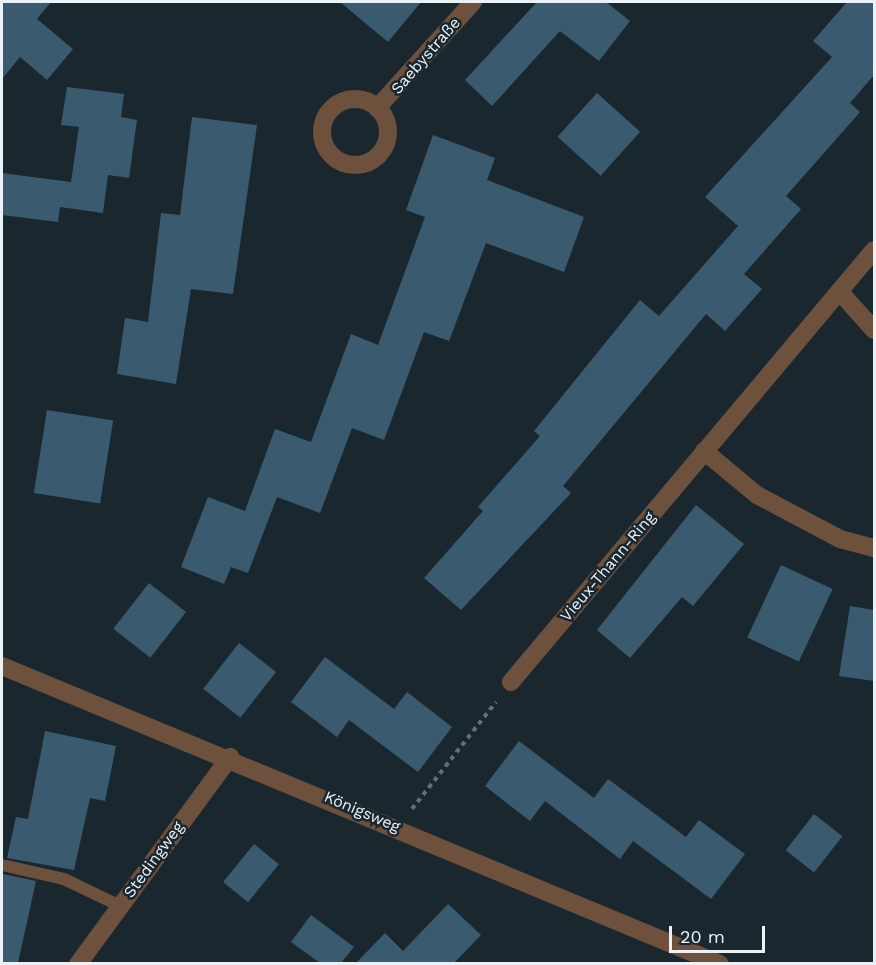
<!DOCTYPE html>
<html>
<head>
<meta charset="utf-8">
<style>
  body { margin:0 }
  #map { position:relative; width:876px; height:965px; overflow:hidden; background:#1b272f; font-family:"Work Sans",sans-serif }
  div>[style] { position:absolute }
  .building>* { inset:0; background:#3a5b6f; transform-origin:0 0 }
  .path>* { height:4px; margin-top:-2px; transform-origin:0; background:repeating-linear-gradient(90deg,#646e76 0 4.5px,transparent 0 9px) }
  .lane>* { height:12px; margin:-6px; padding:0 6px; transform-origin:6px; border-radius:6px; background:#6e513d }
  .street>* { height:18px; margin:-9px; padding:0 9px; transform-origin:9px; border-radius:9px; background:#6e513d }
  .street>.ring { margin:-9px; padding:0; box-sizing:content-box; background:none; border:18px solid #6e513d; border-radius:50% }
  span { translate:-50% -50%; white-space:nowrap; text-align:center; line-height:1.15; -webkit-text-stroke:5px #1b272f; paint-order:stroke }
  .street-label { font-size:16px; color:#eaf2f8 }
  .frame { position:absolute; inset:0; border:3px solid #eaf2f8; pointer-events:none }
  .scale { position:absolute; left:669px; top:926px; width:96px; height:27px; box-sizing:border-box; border:3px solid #eaf2f8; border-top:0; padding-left:8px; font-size:18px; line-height:21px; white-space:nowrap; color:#eaf2f8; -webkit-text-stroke:4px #1b272f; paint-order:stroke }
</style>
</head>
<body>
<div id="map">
  <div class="building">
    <div style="clip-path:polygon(2px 2px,51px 2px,37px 19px,73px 49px,47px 80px,20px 57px,2px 79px)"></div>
    <div style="clip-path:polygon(340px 2px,421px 2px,388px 42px)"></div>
    <div style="clip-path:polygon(537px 2px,606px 2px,630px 21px,599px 61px,560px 31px,492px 106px,465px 80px)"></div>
    <div style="clip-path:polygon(847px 2px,874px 2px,874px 75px,850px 103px,860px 112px,786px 196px,801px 209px,744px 274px,762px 289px,725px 331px,706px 314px,563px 486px,571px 493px,461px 610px,424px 578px,483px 511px,478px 507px,540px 436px,534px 431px,640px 300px,659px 316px,738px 226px,705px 197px,832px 57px,813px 41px)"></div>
    <div style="clip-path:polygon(67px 87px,124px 94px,121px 117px,137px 120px,129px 178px,108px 175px,103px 213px,60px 207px,58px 222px,2px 215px,2px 173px,71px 182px,79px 127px,61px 125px)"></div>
    <div style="left:597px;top:93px;width:58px;height:59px;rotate:42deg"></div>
    <div style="clip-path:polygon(192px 117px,257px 125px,233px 294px,191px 289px,176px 384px,117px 374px,125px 318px,148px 322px,161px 213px,180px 215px)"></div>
    <div style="clip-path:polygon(433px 135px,495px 158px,487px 180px,584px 217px,564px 272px,486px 243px,449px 341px,424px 332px,384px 440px,352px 428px,320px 513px,277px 497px,248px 573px,231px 567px,224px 584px,181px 567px,208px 497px,245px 511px,275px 429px,311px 442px,351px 334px,378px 345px,425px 217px,406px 210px)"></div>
    <div style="left:47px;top:410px;width:67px;height:84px;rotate:9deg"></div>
    <div style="clip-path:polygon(696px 505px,744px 544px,693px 606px,682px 597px,630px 658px,597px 630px)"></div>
    <div style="left:781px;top:565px;width:57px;height:80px;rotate:25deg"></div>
    <div style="left:149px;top:583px;width:47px;height:58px;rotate:38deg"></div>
    <div style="clip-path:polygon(850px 606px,874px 610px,874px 681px,839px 676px)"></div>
    <div style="left:239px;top:643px;width:47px;height:58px;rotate:38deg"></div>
    <div style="clip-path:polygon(325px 657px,394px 709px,407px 692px,452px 727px,418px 772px,349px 720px,337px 737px,291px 702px)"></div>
    <div style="clip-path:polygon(45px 731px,116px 746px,105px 801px,90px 798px,74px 870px,7px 858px,16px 817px,28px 819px)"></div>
    <div style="clip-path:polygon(519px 741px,594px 798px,608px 779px,686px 837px,699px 820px,745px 854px,711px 899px,633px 841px,620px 859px,545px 801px,530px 821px,485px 786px)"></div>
    <div style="left:814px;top:814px;width:36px;height:46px;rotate:38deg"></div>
    <div style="left:254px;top:844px;width:32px;height:49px;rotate:39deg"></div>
    <div style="clip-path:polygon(3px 874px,36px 881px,18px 963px,2px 963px)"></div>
    <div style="clip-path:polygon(448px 904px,481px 935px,454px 963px,356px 963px,385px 933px,403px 951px)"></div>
    <div style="clip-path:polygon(311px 915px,354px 947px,341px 963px,320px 963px,291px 942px)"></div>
  </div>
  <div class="path">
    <div style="left:412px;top:809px;width:136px;rotate:-51.9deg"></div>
  </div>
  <div class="lane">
    <div style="left:2px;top:865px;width:64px;rotate:12.7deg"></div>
    <div style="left:64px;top:879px;width:62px;rotate:25.7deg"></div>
  </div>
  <div class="street">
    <div class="ring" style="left:322px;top:99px;width:48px;height:48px"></div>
    <div style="left:377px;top:108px;width:143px;rotate:-47.8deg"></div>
    <div style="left:840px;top:292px;width:51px;rotate:48.2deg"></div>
    <div style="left:704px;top:451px;width:69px;rotate:39.7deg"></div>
    <div style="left:757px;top:495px;width:94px;rotate:27.9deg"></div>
    <div style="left:840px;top:539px;width:35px;rotate:15deg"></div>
    <div style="left:2px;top:666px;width:777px;rotate:22.54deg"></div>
    <div style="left:511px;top:682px;width:564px;rotate:-49.96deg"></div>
    <div style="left:78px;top:964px;width:257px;rotate:-53.7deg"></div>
  </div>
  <div class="street-label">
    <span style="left:426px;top:56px;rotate:-49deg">Saebystraße</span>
    <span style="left:608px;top:567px;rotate:-50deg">Vieux-Thann-Ring</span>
    <span style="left:362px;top:812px;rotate:23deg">Königsweg</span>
    <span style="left:154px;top:860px;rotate:-54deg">Stedingweg</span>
  </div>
  <div class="frame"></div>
  <div class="scale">20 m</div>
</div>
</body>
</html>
